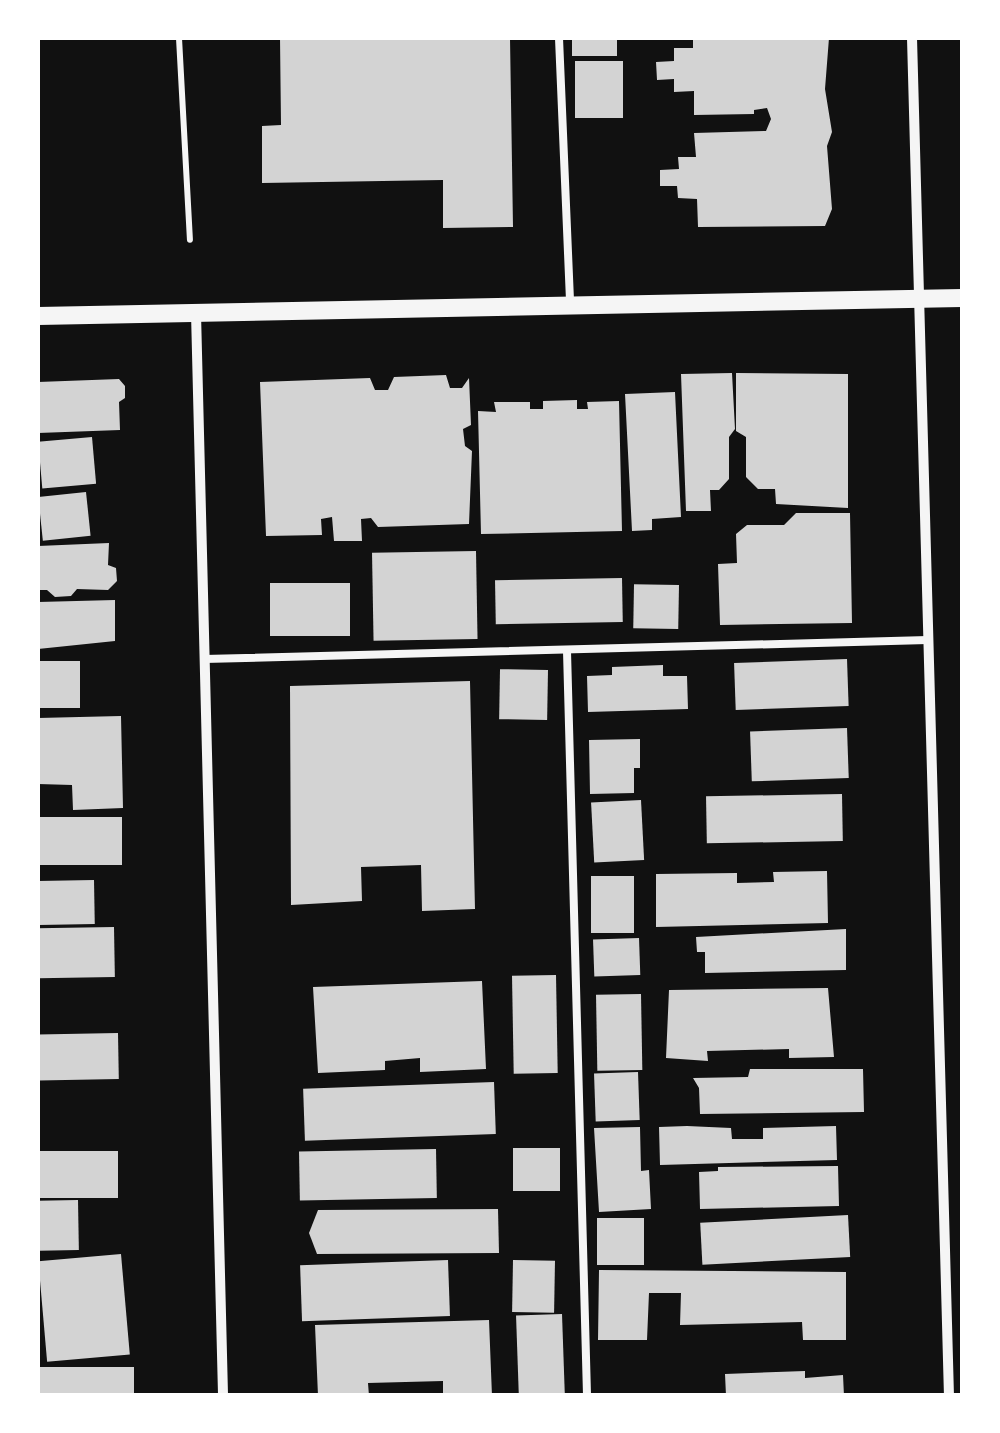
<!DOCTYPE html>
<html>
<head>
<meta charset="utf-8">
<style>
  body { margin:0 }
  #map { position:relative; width:1000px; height:1433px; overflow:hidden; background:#111; font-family:"Fira Sans",sans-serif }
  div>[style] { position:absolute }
  .building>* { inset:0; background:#d3d3d3; transform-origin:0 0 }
  .path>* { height:6px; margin:-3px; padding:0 3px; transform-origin:3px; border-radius:3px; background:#f5f5f5 }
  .service>* { height:8px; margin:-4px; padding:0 4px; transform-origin:4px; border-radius:4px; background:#f5f5f5 }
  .minor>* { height:10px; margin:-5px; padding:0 5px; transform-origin:5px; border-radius:5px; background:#f5f5f5 }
  .tertiary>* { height:18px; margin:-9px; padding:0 9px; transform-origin:9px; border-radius:9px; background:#f5f5f5 }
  span { translate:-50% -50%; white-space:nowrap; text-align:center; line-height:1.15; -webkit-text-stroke:8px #fff; paint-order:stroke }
  .frame { position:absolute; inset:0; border:40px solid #fff; pointer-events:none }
</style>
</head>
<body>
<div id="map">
  <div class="building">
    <div style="clip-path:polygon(280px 38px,510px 38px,513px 227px,443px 228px,443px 180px,262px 183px,262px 126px,281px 125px)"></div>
    <div style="left:572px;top:38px;width:45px;height:18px"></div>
    <div style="clip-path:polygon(693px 38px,829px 38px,825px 89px,832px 132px,827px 146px,832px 209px,825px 226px,698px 227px,697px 199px,678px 198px,677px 186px,660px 186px,660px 170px,679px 169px,678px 157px,696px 157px,694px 133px,766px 131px,771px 119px,767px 108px,754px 110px,754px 114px,694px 115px,694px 91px,674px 92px,674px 79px,657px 80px,656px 62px,674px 61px,674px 48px,693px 48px)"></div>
    <div style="left:575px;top:61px;width:48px;height:57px"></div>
    <div style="clip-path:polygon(732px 373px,735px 429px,729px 437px,729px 479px,719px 490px,710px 490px,711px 511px,686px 511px,681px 374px)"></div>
    <div style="clip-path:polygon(736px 373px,848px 374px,848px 508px,776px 504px,775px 489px,758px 489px,746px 477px,746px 437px,736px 431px)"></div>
    <div style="clip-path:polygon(446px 375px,450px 388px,462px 388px,469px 378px,471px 425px,463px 429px,465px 446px,472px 451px,469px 524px,378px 527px,371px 518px,361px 519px,362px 541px,334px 541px,332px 517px,321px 519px,322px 535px,266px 536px,260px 382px,370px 378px,375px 390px,388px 390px,394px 377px)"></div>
    <div style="clip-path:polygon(119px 379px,125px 386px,125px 398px,119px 402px,120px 430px,38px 433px,38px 382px)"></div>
    <div style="clip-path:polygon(675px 392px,681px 517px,652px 519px,652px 530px,632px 531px,625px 394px)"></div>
    <div style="clip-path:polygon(577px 400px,577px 409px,588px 409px,587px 402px,619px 401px,622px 531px,481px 534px,478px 411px,496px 412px,494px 402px,530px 402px,530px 409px,543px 409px,543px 401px)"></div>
    <div style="left:92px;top:437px;width:47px;height:54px;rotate:85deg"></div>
    <div style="left:86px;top:492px;width:44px;height:48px;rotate:84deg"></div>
    <div style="clip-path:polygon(796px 513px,850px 513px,852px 623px,720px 625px,718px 564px,737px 563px,736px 534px,747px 525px,784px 525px)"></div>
    <div style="clip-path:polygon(109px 543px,108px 565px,116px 568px,117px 581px,108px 590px,77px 589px,71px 596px,55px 597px,47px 590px,38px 590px,38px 546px)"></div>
    <div style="left:476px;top:551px;width:88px;height:104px;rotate:89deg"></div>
    <div style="left:622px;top:578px;width:44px;height:127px;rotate:89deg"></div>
    <div style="left:350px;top:583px;width:53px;height:80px;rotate:90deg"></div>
    <div style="left:679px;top:585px;width:44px;height:45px;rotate:91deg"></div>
    <div style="clip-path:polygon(115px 600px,115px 641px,38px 649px,38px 602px)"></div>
    <div style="left:847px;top:659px;width:47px;height:113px;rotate:88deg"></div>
    <div style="left:38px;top:661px;width:42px;height:47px"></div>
    <div style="clip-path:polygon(663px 665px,663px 676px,687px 676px,688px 709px,588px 712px,587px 676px,612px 675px,612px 667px)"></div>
    <div style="left:548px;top:670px;width:50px;height:48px;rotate:91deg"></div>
    <div style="clip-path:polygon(470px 681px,475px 909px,422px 911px,421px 865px,361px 867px,362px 901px,291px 905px,290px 686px)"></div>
    <div style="clip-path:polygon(121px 716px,123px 808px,73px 810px,72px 785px,38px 784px,38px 718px)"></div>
    <div style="left:847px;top:728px;width:50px;height:97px;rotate:88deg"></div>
    <div style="clip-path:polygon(640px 739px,640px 768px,634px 768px,634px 793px,590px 794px,589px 740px)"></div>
    <div style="left:842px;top:794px;width:47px;height:136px;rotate:89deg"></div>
    <div style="left:641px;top:800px;width:60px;height:50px;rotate:87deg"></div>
    <div style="left:122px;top:817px;width:48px;height:84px;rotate:90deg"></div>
    <div style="clip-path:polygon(827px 871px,828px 923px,656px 927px,656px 874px,737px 873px,737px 883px,774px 882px,773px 872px)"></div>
    <div style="left:634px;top:876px;width:57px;height:43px;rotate:90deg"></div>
    <div style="left:94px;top:880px;width:44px;height:56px;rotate:89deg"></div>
    <div style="left:114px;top:927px;width:50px;height:76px;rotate:89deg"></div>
    <div style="clip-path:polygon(846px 929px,846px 970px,705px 973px,705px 952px,697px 952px,696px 937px)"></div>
    <div style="left:639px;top:938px;width:37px;height:46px;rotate:88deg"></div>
    <div style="left:556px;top:975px;width:98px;height:44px;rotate:89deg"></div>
    <div style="clip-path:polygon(482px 981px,486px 1069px,420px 1072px,420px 1058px,385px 1061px,385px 1070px,318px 1073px,313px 987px)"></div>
    <div style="clip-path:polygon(828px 988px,834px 1057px,789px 1058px,789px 1049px,707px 1051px,708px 1061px,666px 1058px,669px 990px)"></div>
    <div style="left:641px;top:994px;width:76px;height:45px;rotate:89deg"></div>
    <div style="left:118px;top:1033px;width:46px;height:80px;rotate:89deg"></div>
    <div style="clip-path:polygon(750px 1069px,863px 1069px,864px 1112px,700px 1114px,699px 1088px,693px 1078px,748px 1077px)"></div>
    <div style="left:638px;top:1072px;width:48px;height:44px;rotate:88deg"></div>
    <div style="left:494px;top:1082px;width:52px;height:191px;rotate:88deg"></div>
    <div style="clip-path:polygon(687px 1126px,731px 1128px,732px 1139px,763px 1139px,763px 1128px,836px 1126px,837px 1160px,660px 1165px,659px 1127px)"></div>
    <div style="clip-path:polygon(640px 1127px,641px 1171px,649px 1170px,651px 1209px,599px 1212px,594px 1128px)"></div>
    <div style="left:513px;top:1148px;width:47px;height:43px"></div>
    <div style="left:436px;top:1149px;width:49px;height:137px;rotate:89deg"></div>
    <div style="left:118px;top:1151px;width:47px;height:80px;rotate:90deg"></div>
    <div style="clip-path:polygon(838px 1166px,839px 1206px,700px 1209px,699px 1172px,718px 1171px,718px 1167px)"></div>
    <div style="left:78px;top:1200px;width:50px;height:40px;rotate:89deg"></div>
    <div style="clip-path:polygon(498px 1209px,499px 1253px,317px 1254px,309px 1233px,318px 1210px)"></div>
    <div style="left:848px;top:1215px;width:42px;height:148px;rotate:87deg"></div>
    <div style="left:597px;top:1218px;width:47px;height:47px"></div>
    <div style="left:121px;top:1254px;width:101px;height:83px;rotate:85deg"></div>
    <div style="left:448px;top:1260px;width:56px;height:148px;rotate:88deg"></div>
    <div style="left:513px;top:1260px;width:42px;height:52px;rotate:1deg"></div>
    <div style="clip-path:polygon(599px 1270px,846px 1272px,846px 1340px,803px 1340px,802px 1322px,680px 1325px,681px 1293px,649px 1293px,647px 1340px,598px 1340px)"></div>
    <div style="left:562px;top:1314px;width:82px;height:46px;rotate:88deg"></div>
    <div style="clip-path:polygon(489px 1320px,492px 1396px,443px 1396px,443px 1381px,368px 1383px,369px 1396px,318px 1396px,315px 1325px)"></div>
    <div style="left:134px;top:1367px;width:29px;height:96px;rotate:90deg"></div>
    <div style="clip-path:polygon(805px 1371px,805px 1378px,843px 1375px,844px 1396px,726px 1396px,725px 1374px)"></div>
  </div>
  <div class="path">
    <div style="left:179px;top:38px;width:202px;rotate:86.9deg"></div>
  </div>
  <div class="service">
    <div style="left:559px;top:38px;width:265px;rotate:87.6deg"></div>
    <div style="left:567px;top:651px;width:745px;rotate:88.46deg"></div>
    <div style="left:204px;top:659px;width:724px;rotate:-1.5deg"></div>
  </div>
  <div class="minor">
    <div style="left:912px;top:38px;width:1359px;rotate:88.44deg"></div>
    <div style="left:196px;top:313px;width:1083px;rotate:88.57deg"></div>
  </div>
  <div class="tertiary">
    <div style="left:38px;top:316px;width:924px;rotate:-1.12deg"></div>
  </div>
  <div class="frame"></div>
</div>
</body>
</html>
